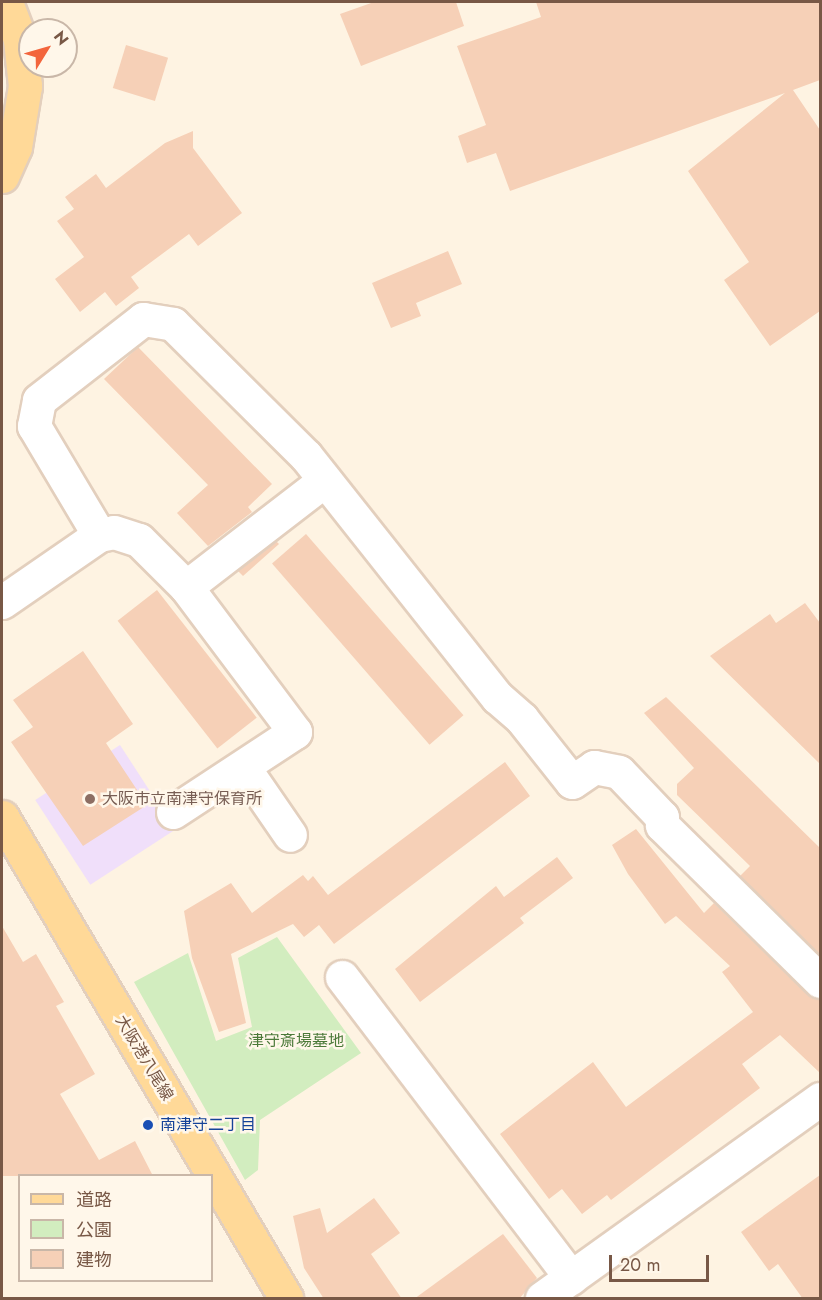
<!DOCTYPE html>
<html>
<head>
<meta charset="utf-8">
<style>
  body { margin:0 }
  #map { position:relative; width:822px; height:1300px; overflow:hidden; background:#fef3e2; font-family:Jost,"Noto Sans JP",sans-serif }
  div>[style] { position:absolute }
  .education>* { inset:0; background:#f0dffa; transform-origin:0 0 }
  .green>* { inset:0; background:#d2edbf }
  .building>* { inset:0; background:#f6d0b7; transform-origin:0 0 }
  .roads { filter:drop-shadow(2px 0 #e3cfbd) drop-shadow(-2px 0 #e3cfbd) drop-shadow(0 2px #e3cfbd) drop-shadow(0 -2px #e3cfbd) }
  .minor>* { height:33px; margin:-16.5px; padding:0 16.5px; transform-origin:16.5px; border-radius:16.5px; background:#fff }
  .major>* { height:33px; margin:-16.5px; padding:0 16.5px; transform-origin:16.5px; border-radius:16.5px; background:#ffd998 }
  .dots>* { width:16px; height:16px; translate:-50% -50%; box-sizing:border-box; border:3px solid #fff7ea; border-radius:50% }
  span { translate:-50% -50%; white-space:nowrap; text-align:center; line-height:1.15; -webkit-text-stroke:5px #fff7ea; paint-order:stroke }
  .education-label { font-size:16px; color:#785e54 }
  .left { translate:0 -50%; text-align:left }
  .park-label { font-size:16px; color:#4c7a3a }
  .street-label { font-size:16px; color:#785846 }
  .transit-label { font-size:16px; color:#164399 }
  .frame { position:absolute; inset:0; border:3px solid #785846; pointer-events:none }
  .legend { position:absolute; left:18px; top:1174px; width:195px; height:108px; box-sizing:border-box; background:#fff7ea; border:2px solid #c9b7a8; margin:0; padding:8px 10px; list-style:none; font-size:18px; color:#785846 }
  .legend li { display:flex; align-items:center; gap:12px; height:30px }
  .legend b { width:30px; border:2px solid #c9b7a8 }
  .north { position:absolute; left:18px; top:18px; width:60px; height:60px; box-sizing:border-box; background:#fff7ea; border:2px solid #c9b7a8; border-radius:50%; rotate:53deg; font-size:16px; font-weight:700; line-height:24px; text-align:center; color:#785846 }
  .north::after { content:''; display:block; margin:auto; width:21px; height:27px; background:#f3653c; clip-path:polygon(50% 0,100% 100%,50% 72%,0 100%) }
  .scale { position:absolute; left:609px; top:1255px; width:100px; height:27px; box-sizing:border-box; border:3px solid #785846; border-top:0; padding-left:8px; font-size:18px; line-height:21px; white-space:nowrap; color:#785846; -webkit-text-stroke:4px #fff7ea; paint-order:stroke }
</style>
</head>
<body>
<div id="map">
  <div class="education">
    <div style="left:120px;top:745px;width:101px;height:101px;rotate:57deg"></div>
  </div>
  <div class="green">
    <div style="clip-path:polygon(277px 937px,361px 1053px,260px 1120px,258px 1170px,245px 1180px,134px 982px,188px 953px,216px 1041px,252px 1027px,238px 958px)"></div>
  </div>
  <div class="building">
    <div style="clip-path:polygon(374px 2px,456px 2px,464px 26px,361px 66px,340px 14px)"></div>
    <div style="clip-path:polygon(536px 2px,820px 2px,820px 80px,793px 90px,820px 130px,820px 311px,770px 346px,724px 280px,749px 262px,688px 171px,785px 93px,510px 191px,496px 153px,467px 163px,458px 136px,486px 125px,457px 46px,541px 17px)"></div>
    <div style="left:126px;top:45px;width:44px;height:45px;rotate:17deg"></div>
    <div style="clip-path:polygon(193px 131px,193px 148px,242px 213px,198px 246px,189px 234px,131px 277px,139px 288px,116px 306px,105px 292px,80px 312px,55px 279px,84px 257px,57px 221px,74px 209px,65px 197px,96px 174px,106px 188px,165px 143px)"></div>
    <div style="clip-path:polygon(448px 251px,462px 284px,416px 303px,421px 316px,391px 328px,372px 283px)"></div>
    <div style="clip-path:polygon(138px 347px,272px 484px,248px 507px,252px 512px,208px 546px,177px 513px,208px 485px,104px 379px)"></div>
    <div style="left:306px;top:534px;width:240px;height:45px;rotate:49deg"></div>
    <div style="clip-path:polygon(276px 541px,279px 544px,243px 576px,238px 571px)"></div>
    <div style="left:157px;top:590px;width:162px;height:50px;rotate:52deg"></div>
    <div style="clip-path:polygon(805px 603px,820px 623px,820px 764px,710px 656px,770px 614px,776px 623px)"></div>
    <div style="clip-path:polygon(83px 651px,133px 724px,106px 743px,147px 805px,83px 846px,11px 742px,33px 727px,13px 700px)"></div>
    <div style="clip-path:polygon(666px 697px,820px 848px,820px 955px,740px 876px,750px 866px,677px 795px,677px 784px,694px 768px,644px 713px)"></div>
    <div style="clip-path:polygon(505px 762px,530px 796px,334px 944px,319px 925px,304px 937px,293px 924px,231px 954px,246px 1023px,219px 1032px,192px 958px,184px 911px,231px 883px,252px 913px,303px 875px,308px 881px,313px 876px,328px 895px)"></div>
    <div style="clip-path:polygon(636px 829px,704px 913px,714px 903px,807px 994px,820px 999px,820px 1073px,780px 1035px,742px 1064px,760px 1088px,611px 1200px,607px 1195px,582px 1214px,562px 1189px,549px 1199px,500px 1134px,593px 1062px,626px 1107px,753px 1012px,722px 972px,730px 966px,676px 916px,665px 924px,628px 874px,612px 845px)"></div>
    <div style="clip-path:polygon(557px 857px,573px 878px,520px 918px,524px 923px,420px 1002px,395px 969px,496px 886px,504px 897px)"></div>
    <div style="clip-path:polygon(2px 926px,23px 962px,36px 954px,64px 1002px,56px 1006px,95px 1074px,60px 1094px,99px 1160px,135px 1141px,153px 1176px,2px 1176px)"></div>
    <div style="clip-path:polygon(820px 1175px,820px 1299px,803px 1299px,778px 1264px,769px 1271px,741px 1232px)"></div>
    <div style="clip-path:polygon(374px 1198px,400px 1233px,371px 1254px,402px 1299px,324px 1299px,304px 1268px,293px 1216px,320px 1208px,327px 1233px)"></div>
    <div style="clip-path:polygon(503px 1234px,537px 1278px,519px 1299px,414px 1299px)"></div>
  </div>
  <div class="roads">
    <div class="minor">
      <div style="left:99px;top:535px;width:15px;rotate:-11deg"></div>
      <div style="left:114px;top:532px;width:26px;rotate:18deg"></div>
      <div style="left:139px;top:540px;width:66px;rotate:45deg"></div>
      <div style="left:186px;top:587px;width:175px;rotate:-37.6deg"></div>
      <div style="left:2px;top:602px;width:118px;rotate:-34.6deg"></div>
      <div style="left:99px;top:535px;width:127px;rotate:-120.8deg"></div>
      <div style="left:34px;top:426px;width:26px;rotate:-79deg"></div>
      <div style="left:39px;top:400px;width:132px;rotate:-37.9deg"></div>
      <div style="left:143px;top:319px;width:30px;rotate:9deg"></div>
      <div style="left:173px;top:324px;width:187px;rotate:44.8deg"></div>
      <div style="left:306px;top:456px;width:308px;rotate:51.6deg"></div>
      <div style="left:497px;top:697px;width:33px;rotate:41deg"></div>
      <div style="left:522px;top:719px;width:80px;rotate:51.6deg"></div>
      <div style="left:572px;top:782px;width:27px;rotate:-34deg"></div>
      <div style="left:594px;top:767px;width:25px;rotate:11deg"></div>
      <div style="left:619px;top:772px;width:62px;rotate:46.3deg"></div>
      <div style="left:662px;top:817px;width:8px;rotate:90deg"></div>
      <div style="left:662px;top:825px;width:222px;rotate:44.6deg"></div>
      <div style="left:244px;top:768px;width:81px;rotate:55.5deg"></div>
      <div style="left:173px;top:812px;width:146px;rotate:-33.3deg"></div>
      <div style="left:295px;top:732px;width:181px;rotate:-126.9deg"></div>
      <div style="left:342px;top:977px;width:378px;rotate:52.7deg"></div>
      <div style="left:542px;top:1298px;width:342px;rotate:-35.6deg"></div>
    </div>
    <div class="major">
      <div style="left:2px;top:176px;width:32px;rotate:-66deg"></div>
      <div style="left:15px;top:147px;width:62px;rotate:-80.7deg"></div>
      <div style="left:25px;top:86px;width:47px;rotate:-96.1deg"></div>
      <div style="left:20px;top:39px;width:40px;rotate:-111deg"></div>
      <div style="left:2px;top:817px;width:559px;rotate:59.44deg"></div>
    </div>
  </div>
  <div class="dots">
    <div style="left:90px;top:799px;background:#8d6e63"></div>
    <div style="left:148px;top:1125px;background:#1a4fb4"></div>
  </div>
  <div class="education-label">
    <span class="left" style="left:102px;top:799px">大阪市立南津守保育所</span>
  </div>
  <div class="park-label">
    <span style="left:296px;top:1041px">津守斎場墓地</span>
  </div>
  <div class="street-label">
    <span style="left:144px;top:1058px;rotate:59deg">大阪港八尾線</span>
  </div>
  <div class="transit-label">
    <span class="left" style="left:160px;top:1125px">南津守二丁目</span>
  </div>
  <div class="frame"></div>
  <ul class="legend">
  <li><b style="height:8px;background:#ffd998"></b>道路</li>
  <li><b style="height:16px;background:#d2edbf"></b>公園</li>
  <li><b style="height:16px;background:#f6d0b7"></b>建物</li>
  </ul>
  <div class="north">N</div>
  <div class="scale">20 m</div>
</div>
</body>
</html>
